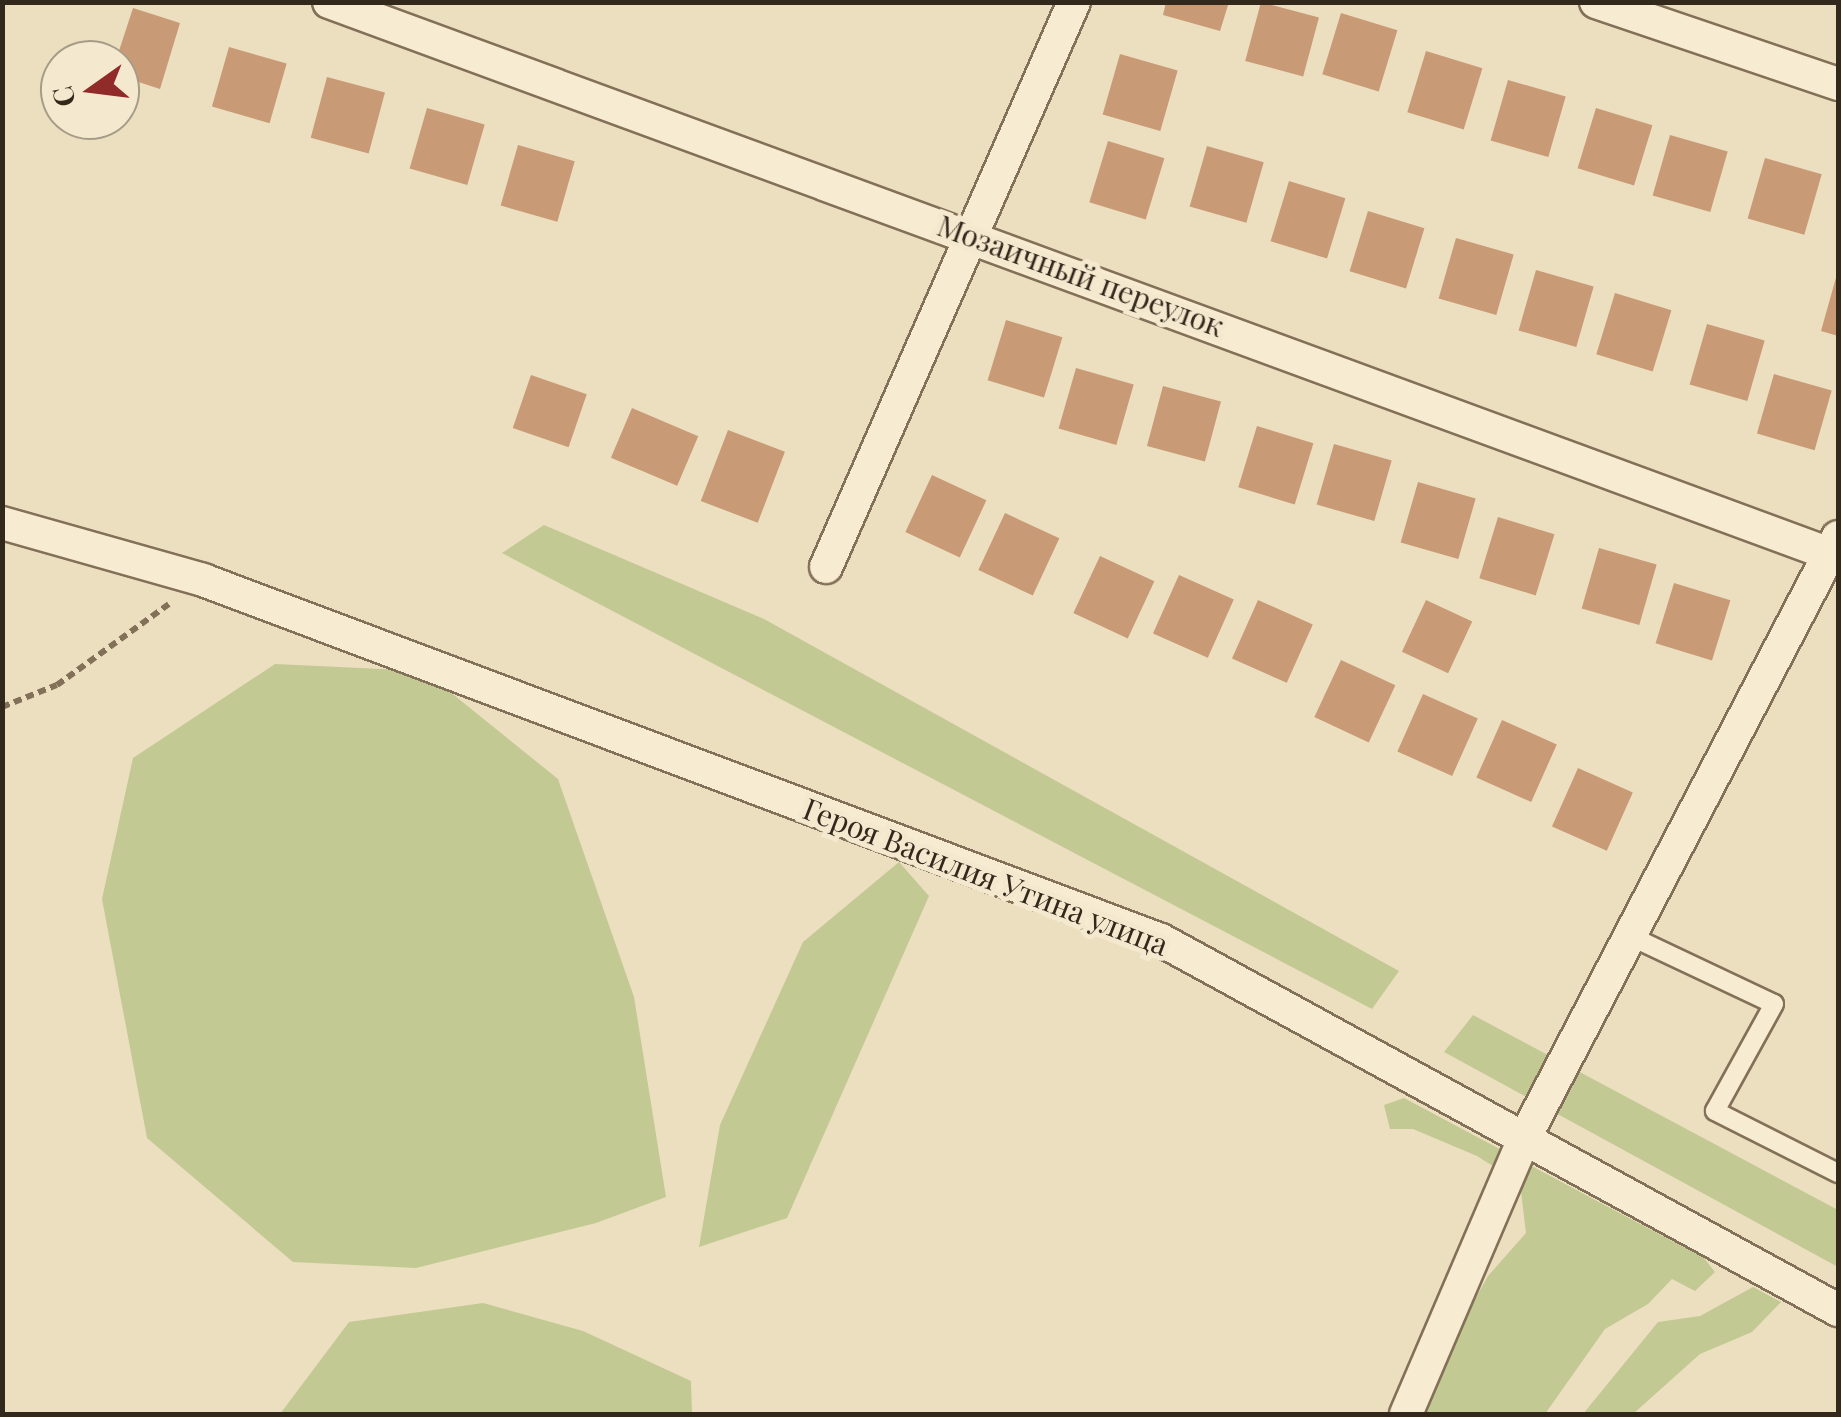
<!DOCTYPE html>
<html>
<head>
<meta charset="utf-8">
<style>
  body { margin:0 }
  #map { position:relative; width:1841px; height:1417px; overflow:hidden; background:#ecdfbf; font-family:"Playfair Display",serif }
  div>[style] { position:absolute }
  .green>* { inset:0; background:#c2c993 }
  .building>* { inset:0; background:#c99a76; transform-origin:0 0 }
  .path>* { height:6px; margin-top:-3px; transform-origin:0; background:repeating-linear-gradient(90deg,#837058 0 8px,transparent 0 13px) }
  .roads { filter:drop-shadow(2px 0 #837058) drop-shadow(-2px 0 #837058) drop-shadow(0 2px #837058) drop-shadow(0 -2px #837058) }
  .service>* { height:18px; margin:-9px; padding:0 9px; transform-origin:9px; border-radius:9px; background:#f7ecd1 }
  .minor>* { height:32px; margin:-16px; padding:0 16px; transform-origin:16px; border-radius:16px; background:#f7ecd1 }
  span { translate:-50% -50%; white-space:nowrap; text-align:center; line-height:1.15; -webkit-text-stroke:10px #f4e9ce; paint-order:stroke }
  .street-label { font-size:30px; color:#33281c }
  .frame { position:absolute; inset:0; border:5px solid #33281c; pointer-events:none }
  .north { position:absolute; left:40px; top:40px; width:100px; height:100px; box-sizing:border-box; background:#f4e9ce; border:2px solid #a79c87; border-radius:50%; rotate:256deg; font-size:28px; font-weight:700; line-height:40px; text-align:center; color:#33281c }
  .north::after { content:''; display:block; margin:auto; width:35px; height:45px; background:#902b2a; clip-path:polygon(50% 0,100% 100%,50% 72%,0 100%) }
</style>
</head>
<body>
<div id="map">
  <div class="green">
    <div style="clip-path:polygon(544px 525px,764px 619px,1399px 971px,1372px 1009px,502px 553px)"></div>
    <div style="clip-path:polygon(275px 664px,424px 671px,558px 779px,634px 997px,666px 1197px,596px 1223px,416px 1268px,293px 1262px,147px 1138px,102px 899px,133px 758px)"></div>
    <div style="clip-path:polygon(899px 862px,929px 896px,787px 1218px,699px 1247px,720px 1125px,803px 942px)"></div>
    <div style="clip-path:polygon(1473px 1015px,1838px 1210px,1838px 1267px,1444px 1052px)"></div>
    <div style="clip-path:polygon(1404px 1098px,1704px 1258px,1715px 1272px,1695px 1291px,1672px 1279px,1648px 1304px,1605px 1329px,1545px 1414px,1411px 1414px,1488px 1276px,1526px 1233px,1520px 1183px,1477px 1156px,1413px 1129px,1390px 1129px,1384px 1105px)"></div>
    <div style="clip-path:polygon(1753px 1287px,1781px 1302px,1752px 1332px,1700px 1354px,1633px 1414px,1583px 1414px,1658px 1322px,1700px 1316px)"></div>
    <div style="clip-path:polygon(483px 1303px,583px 1331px,691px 1381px,692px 1414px,280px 1414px,349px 1322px)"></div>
  </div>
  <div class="building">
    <div style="clip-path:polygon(1166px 2px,1229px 2px,1220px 31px,1163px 15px)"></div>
    <div style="left:1261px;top:2px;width:60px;height:61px;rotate:15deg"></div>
    <div style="clip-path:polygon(133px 8px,180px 23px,160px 89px,120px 76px,116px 60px)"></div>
    <div style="left:1341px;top:13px;width:59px;height:64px;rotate:17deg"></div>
    <div style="left:229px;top:47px;width:60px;height:62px;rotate:16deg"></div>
    <div style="left:1426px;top:51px;width:59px;height:64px;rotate:17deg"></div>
    <div style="left:1120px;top:54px;width:60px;height:63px;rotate:16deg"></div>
    <div style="left:327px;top:77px;width:60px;height:63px;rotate:15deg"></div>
    <div style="left:1508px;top:80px;width:60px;height:63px;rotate:16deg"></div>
    <div style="left:427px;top:108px;width:60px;height:63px;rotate:16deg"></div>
    <div style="left:1596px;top:108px;width:59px;height:63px;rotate:17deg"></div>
    <div style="left:1670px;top:135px;width:60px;height:63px;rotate:16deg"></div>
    <div style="left:1108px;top:141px;width:59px;height:64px;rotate:17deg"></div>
    <div style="left:518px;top:145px;width:59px;height:63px;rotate:16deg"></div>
    <div style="left:1207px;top:146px;width:59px;height:63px;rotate:16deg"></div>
    <div style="left:1765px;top:158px;width:59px;height:63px;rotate:16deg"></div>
    <div style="left:1289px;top:181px;width:59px;height:63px;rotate:17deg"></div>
    <div style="left:1368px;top:211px;width:59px;height:63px;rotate:17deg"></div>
    <div style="left:1456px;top:238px;width:60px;height:63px;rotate:16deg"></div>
    <div style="left:1536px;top:270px;width:60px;height:63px;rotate:16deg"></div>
    <div style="clip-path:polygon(1837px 274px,1838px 274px,1838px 336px,1821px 331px)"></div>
    <div style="left:1615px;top:293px;width:59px;height:64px;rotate:17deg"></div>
    <div style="left:1006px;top:320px;width:59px;height:63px;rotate:17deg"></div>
    <div style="left:1707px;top:324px;width:60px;height:63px;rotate:16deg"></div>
    <div style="left:1076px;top:368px;width:60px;height:63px;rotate:16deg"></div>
    <div style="left:1774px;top:374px;width:60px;height:62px;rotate:16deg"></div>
    <div style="left:531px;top:375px;width:59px;height:56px;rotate:19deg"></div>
    <div style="left:1163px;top:386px;width:60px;height:62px;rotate:15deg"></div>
    <div style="left:632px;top:408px;width:72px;height:54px;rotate:23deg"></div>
    <div style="left:1257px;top:426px;width:59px;height:64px;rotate:17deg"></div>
    <div style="left:728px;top:430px;width:61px;height:76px;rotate:21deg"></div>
    <div style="left:1334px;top:444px;width:60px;height:63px;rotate:16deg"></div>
    <div style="left:932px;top:475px;width:60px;height:63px;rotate:25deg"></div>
    <div style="left:1418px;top:482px;width:60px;height:63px;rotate:16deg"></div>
    <div style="left:1005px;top:513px;width:60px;height:63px;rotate:25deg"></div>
    <div style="left:1498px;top:517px;width:59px;height:64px;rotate:17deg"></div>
    <div style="left:1599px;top:548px;width:60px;height:63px;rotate:16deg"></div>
    <div style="left:1100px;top:556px;width:60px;height:63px;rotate:25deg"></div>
    <div style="left:1179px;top:575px;width:60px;height:64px;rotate:24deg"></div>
    <div style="left:1674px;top:583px;width:59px;height:63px;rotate:17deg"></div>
    <div style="left:1258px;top:600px;width:60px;height:64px;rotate:24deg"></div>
    <div style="left:1426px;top:600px;width:51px;height:57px;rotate:25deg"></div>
    <div style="left:1341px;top:660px;width:60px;height:63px;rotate:25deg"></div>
    <div style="left:1423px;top:694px;width:60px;height:63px;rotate:24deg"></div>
    <div style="left:1502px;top:720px;width:60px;height:63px;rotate:24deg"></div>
    <div style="left:1578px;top:768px;width:60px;height:64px;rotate:24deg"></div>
  </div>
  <div class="path">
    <div style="left:2px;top:707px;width:59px;rotate:-21.8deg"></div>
    <div style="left:57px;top:685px;width:138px;rotate:-35.9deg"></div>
  </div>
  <div class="roads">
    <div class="service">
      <div style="left:1630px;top:936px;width:159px;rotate:25.3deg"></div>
      <div style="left:1774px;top:1004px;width:122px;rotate:118.9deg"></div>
      <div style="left:1715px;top:1111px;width:138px;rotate:26.8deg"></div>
    </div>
    <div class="minor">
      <div style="left:329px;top:2px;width:1599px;rotate:20.19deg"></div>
      <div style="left:1596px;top:2px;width:256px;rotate:18.7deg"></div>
      <div style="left:2px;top:523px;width:209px;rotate:15.8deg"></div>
      <div style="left:203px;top:580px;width:1023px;rotate:20.6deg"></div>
      <div style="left:1161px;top:940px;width:772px;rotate:28.66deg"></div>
      <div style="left:826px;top:567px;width:617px;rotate:-66.3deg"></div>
      <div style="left:1406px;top:1414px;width:299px;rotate:-66.8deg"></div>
      <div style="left:1524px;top:1139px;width:679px;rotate:-62.45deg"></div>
    </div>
  </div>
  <div class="street-label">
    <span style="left:1081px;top:275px;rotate:20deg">Мозаичный переулок</span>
    <span style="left:986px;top:876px;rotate:21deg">Героя Василия Утина улица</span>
  </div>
  <div class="frame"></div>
  <div class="north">С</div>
</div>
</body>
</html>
